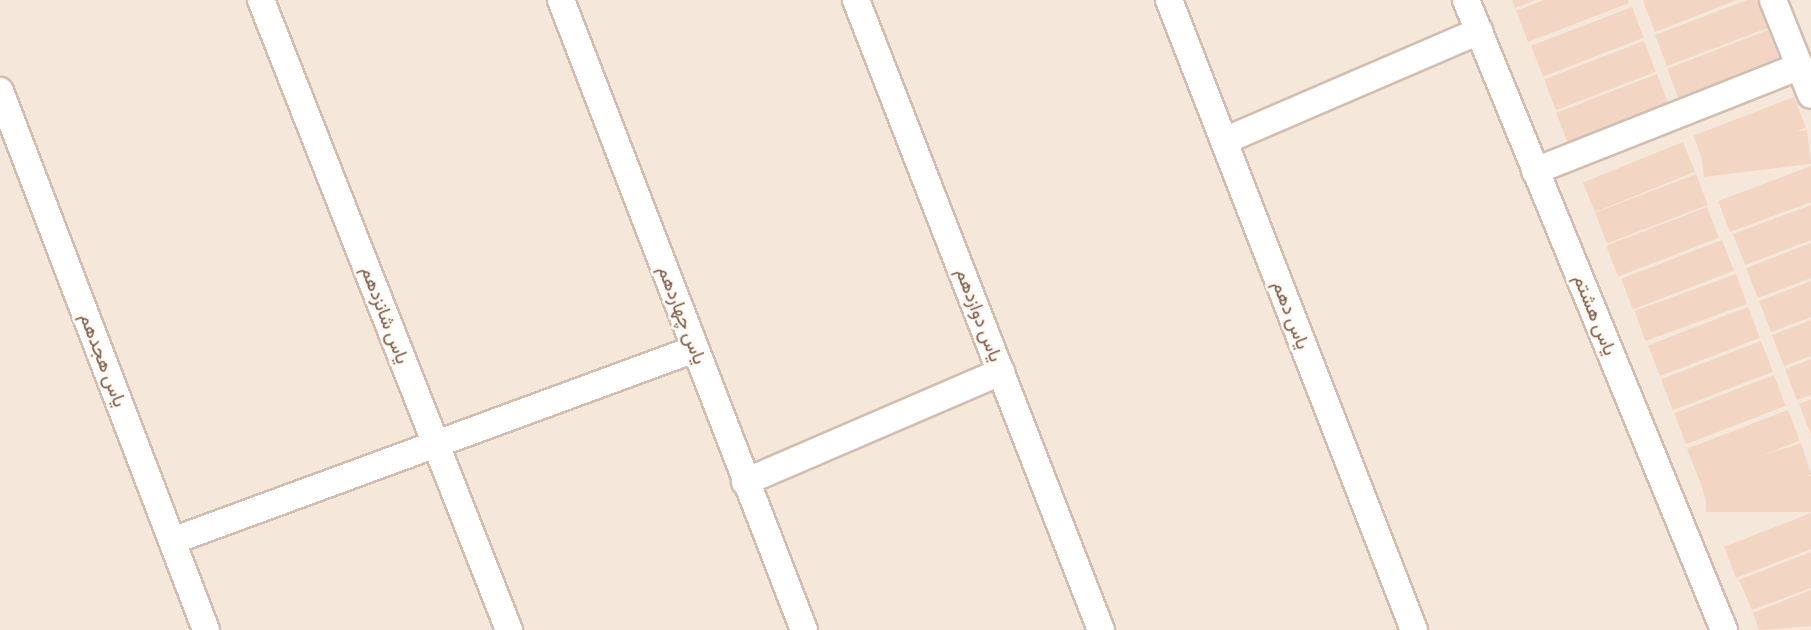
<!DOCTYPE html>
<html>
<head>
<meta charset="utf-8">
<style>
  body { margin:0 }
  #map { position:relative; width:1811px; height:630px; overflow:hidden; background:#fdf6ec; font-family:Manrope,Vazirmatn,sans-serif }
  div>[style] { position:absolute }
  .residential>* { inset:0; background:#f5e8da; transform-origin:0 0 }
  .building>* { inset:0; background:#f3d5c3; transform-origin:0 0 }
  .roads { filter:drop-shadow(2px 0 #d1beb0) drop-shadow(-2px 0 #d1beb0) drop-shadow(0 2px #d1beb0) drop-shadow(0 -2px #d1beb0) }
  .street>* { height:26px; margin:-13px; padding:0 13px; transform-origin:13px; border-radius:13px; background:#fff }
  span { translate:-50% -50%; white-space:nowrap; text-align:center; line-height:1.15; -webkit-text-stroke:5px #fffaf3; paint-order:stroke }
  .street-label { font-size:19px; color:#7a5c4d }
</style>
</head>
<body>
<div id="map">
  <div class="residential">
    <div style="left:0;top:0;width:1811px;height:630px"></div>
  </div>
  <div class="building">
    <div style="clip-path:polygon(1512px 0,1535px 0,1515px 8px)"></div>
    <div style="clip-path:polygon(1544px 0,1628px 0,1629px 3px,1528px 42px,1516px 11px)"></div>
    <div style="clip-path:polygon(1737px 0,1655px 32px,1643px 1px,1644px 0)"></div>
    <div style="clip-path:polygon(1747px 0,1757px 0,1768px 28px,1667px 66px,1655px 35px)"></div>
    <div style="left:1632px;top:7px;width:33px;height:108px;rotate:69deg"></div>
    <div style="left:1768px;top:30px;width:33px;height:108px;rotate:69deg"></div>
    <div style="left:1644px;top:41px;width:33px;height:107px;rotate:69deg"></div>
    <div style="left:1657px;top:74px;width:33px;height:108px;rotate:69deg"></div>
    <div style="left:1794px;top:97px;width:33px;height:108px;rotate:69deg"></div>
    <div style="left:1807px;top:130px;width:34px;height:108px;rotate:83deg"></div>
    <div style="left:1683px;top:142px;width:32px;height:108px;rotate:68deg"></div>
    <div style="clip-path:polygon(1811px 166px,1811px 202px,1730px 232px,1718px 201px)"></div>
    <div style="left:1696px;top:174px;width:33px;height:108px;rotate:69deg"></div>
    <div style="clip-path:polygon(1811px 205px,1811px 240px,1745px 265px,1733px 234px)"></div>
    <div style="left:1707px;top:207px;width:33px;height:108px;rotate:69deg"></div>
    <div style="left:1722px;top:240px;width:33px;height:108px;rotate:69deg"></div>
    <div style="clip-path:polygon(1811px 243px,1811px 278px,1758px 298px,1746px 268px)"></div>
    <div style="left:1736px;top:274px;width:32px;height:108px;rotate:70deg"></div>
    <div style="clip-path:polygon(1811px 281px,1811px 317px,1771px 332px,1759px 301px)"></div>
    <div style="left:1748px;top:307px;width:33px;height:107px;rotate:69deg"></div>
    <div style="clip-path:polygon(1811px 320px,1811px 356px,1784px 366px,1772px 335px)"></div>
    <div style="left:1761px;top:341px;width:33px;height:107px;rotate:69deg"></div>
    <div style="clip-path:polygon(1811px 359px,1811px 395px,1797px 400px,1785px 369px)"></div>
    <div style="left:1774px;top:375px;width:33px;height:107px;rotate:69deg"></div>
    <div style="clip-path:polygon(1811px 399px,1811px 435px,1799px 404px)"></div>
    <div style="left:1788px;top:410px;width:33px;height:108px;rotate:69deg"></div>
    <div style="left:1801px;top:443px;width:33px;height:108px;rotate:72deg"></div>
    <div style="left:1811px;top:476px;width:36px;height:105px;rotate:90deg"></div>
    <div style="clip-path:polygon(1811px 513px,1811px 549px,1736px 578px,1724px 547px)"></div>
    <div style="clip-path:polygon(1811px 552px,1811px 588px,1752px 610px,1739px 580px)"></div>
    <div style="clip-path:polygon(1811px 590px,1811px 626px,1759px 630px,1753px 613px)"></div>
  </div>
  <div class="roads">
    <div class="street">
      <div style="left:261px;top:0;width:677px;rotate:68.51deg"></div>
      <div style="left:561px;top:0;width:675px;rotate:68.91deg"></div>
      <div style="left:856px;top:0;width:676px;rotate:68.75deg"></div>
      <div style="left:1169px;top:0;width:676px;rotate:68.75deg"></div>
      <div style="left:1466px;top:0;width:681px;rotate:67.73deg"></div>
      <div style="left:1773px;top:0;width:102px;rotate:68.2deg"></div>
      <div style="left:0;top:91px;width:577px;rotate:69.08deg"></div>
      <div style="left:1224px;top:141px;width:278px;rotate:-23.3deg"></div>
      <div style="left:1535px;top:171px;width:285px;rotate:-21.6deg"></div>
      <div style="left:745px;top:482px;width:279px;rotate:-23.3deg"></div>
      <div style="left:172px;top:541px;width:557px;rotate:-20.16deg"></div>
    </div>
  </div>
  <div class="street-label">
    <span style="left:385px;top:315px;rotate:69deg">یاس شانزدهم</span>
    <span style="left:682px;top:315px;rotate:69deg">یاس چهاردهم</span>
    <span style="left:979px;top:315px;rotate:69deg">یاس دوازدهم</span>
    <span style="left:1291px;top:315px;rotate:69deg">یاس دهم</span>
    <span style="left:1595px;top:315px;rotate:68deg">یاس هشتم</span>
    <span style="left:103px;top:360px;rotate:69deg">یاس هجدهم</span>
  </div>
</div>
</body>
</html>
